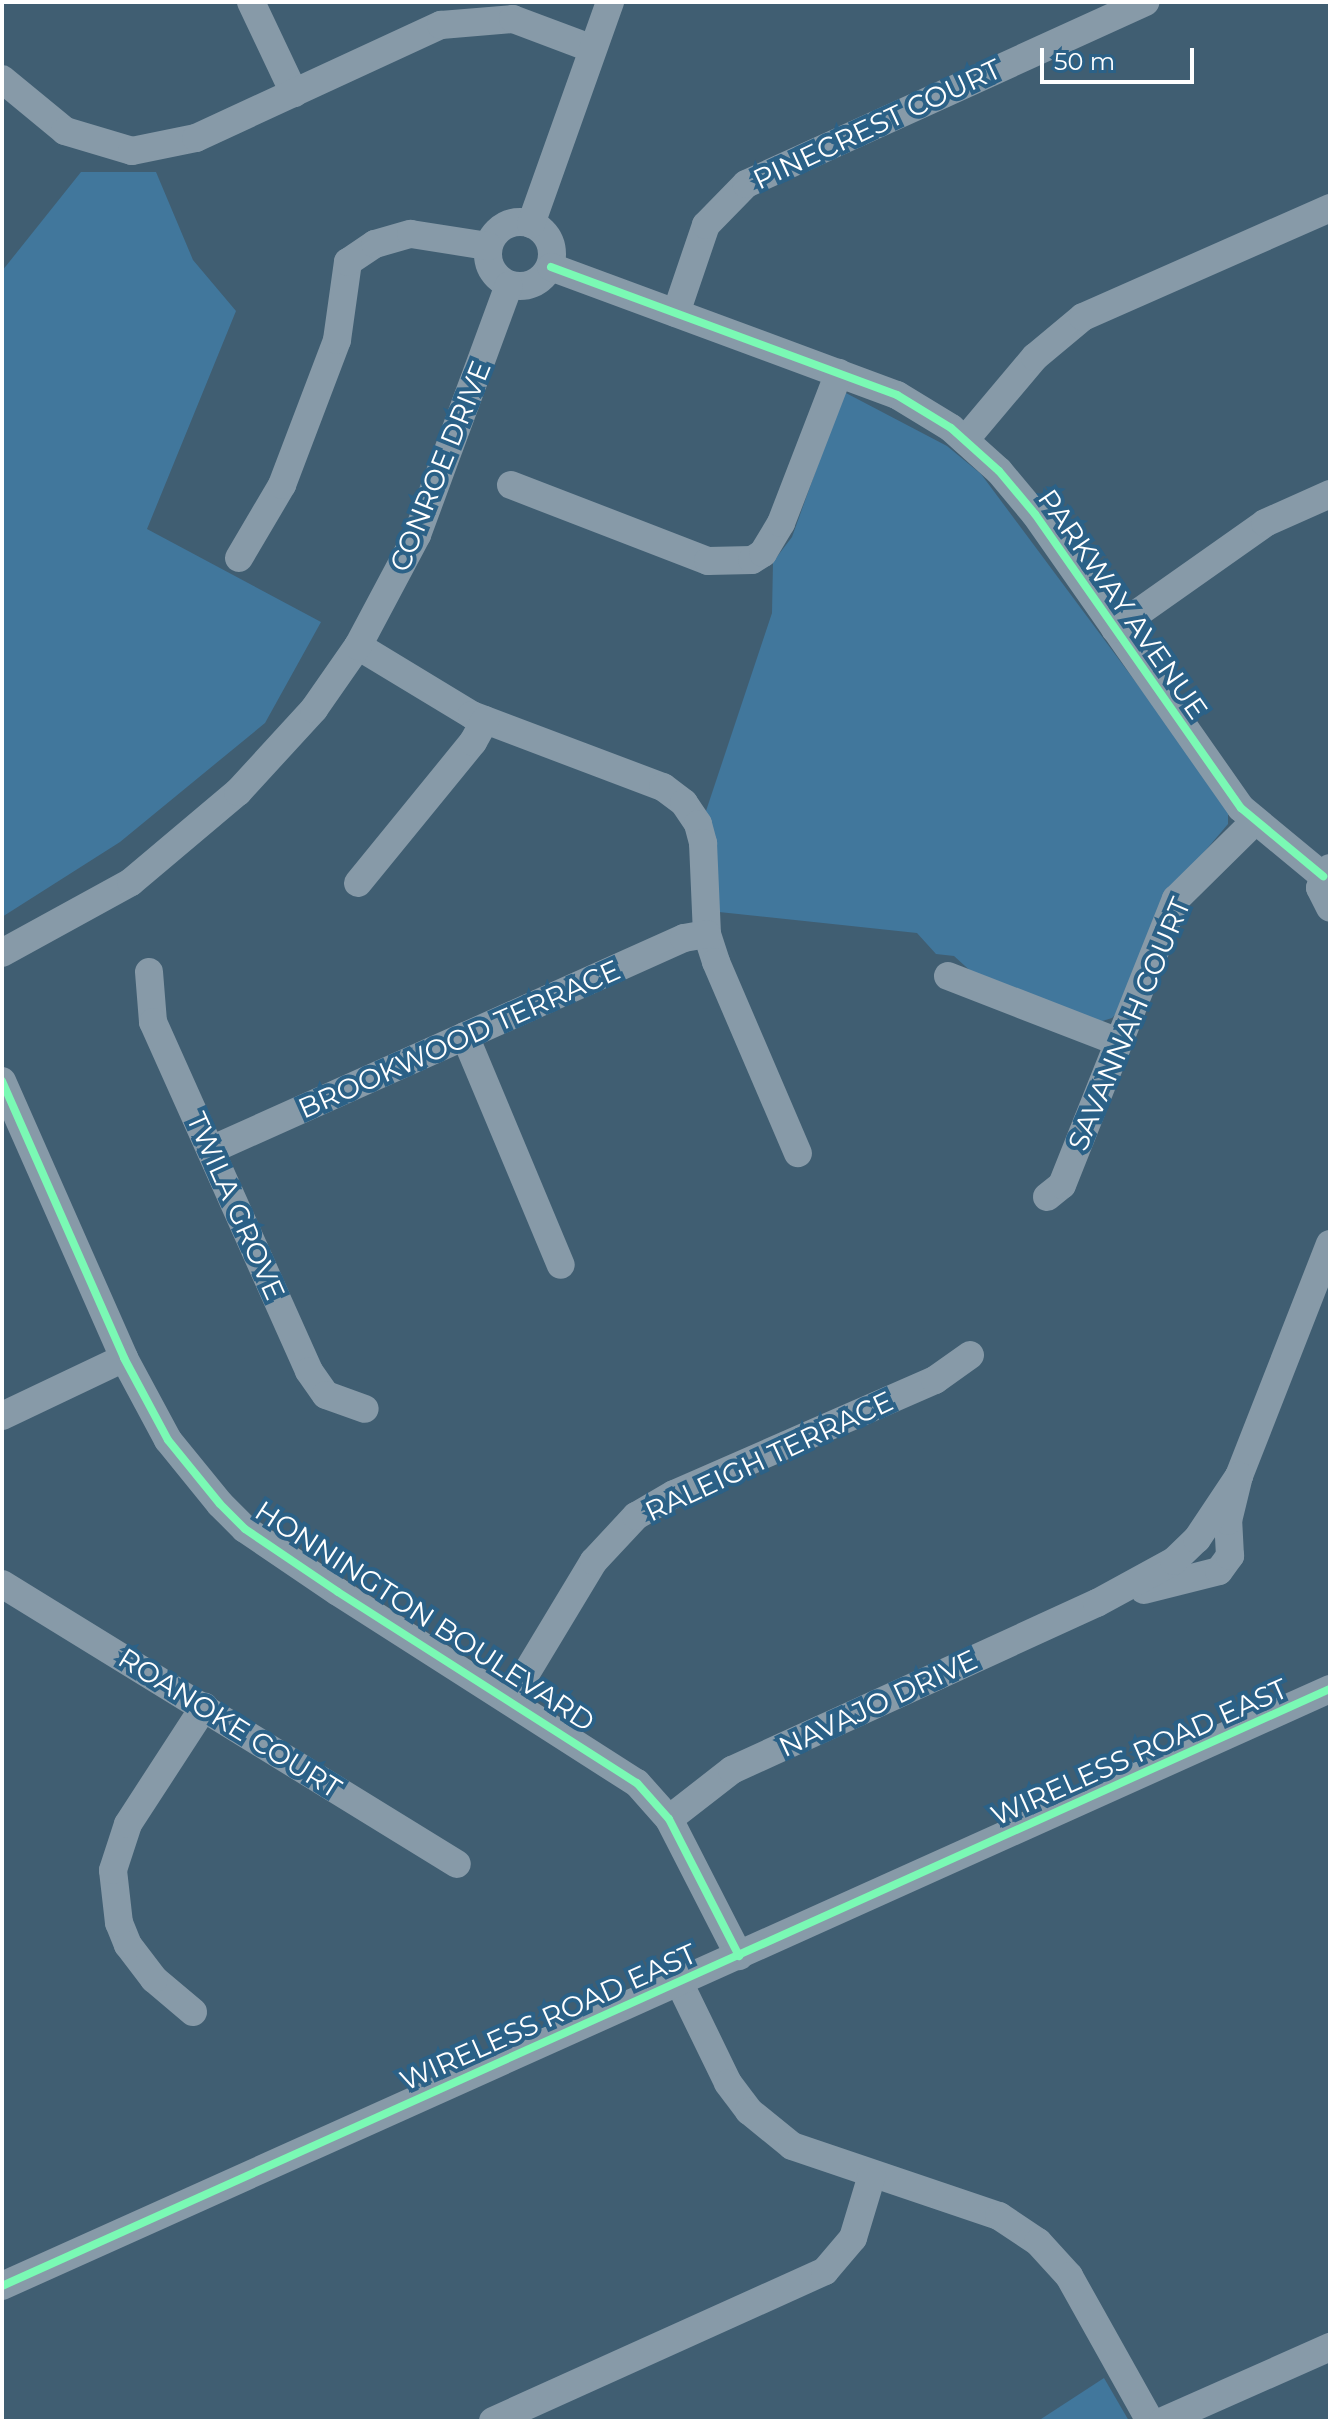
<!DOCTYPE html>
<html>
<head>
<meta charset="utf-8">
<style>
  body { margin:0 }
  #map { position:relative; width:1332px; height:2423px; overflow:hidden; background:#405e72; font-family:Montserrat,sans-serif }
  div>[style] { position:absolute }
  .green>* { inset:0; background:#41779c }
  .minor>* { height:28px; margin:-14px; padding:0 14px; transform-origin:14px; border-radius:14px; background:#879aa8 }
  .minor>.ring { margin:-14px; padding:0; box-sizing:content-box; background:none; border:28px solid #879aa8; border-radius:50% }
  .cycleway>* { height:8px; margin:-4px; padding:0 4px; transform-origin:4px; border-radius:4px; background:#7af9b4 }
  span { translate:-50% -50%; white-space:nowrap; text-align:center; line-height:1.15; -webkit-text-stroke:8px #2b6187; paint-order:stroke }
  .street-label { font-size:28px; color:#fff }
  .frame { position:absolute; inset:0; border:4px solid #fff; pointer-events:none }
  .scale { position:absolute; left:1040px; top:48px; width:154px; height:36px; box-sizing:border-box; border:4px solid #fff; border-top:0; padding-left:10px; font-size:24px; line-height:28px; white-space:nowrap; color:#fff; -webkit-text-stroke:6px #2b6187; paint-order:stroke }
</style>
</head>
<body>
<div id="map">
  <div class="green">
    <div style="clip-path:polygon(81px 172px,156px 172px,193px 260px,236px 311px,147px 529px,321px 622px,265px 723px,120px 842px,2px 917px,2px 271px)"></div>
    <div style="clip-path:polygon(844px 392px,947px 446px,981px 474px,1228px 806px,1228px 824px,1166px 897px,1126px 1003px,1112px 1018px,1099px 1022px,975px 975px,954px 956px,936px 954px,917px 933px,719px 912px,706px 811px,772px 613px,773px 562px,792px 537px)"></div>
    <div style="clip-path:polygon(1104px 2378px,1129px 2421px,1038px 2421px)"></div>
  </div>
  <div class="minor">
    <div style="left:251px;top:2px;width:101px;rotate:64.7deg"></div>
    <div style="left:2px;top:79px;width:82px;rotate:39.5deg"></div>
    <div style="left:65px;top:131px;width:70px;rotate:16.6deg"></div>
    <div style="left:132px;top:151px;width:65px;rotate:-11.5deg"></div>
    <div style="left:196px;top:138px;width:270px;rotate:-24.8deg"></div>
    <div style="left:441px;top:25px;width:72px;rotate:-4.8deg"></div>
    <div style="left:513px;top:19px;width:85px;rotate:20.6deg"></div>
    <div class="ring" style="left:488px;top:222px;width:36px;height:36px"></div>
    <div style="left:531px;top:224px;width:236px;rotate:-70.4deg"></div>
    <div style="left:551px;top:267px;width:369px;rotate:20.3deg"></div>
    <div style="left:897px;top:395px;width:63px;rotate:31.4deg"></div>
    <div style="left:951px;top:428px;width:64px;rotate:41.9deg"></div>
    <div style="left:999px;top:471px;width:56px;rotate:50.1deg"></div>
    <div style="left:1035px;top:514px;width:359px;rotate:55deg"></div>
    <div style="left:1241px;top:808px;width:107px;rotate:39.7deg"></div>
    <div style="left:676px;top:313px;width:93px;rotate:-71.2deg"></div>
    <div style="left:706px;top:225px;width:57px;rotate:-45.7deg"></div>
    <div style="left:746px;top:184px;width:439px;rotate:-24.5deg"></div>
    <div style="left:965px;top:440px;width:109px;rotate:-49.9deg"></div>
    <div style="left:1035px;top:357px;width:62px;rotate:-39.8deg"></div>
    <div style="left:1083px;top:317px;width:270px;rotate:-23.8deg"></div>
    <div style="left:511px;top:485px;width:211px;rotate:21.1deg"></div>
    <div style="left:708px;top:561px;width:44px;rotate:-1.3deg"></div>
    <div style="left:752px;top:560px;width:13px;rotate:-32deg"></div>
    <div style="left:763px;top:553px;width:35px;rotate:-59deg"></div>
    <div style="left:781px;top:523px;width:161px;rotate:-68.9deg"></div>
    <div style="left:239px;top:558px;width:85px;rotate:-59.5deg"></div>
    <div style="left:282px;top:485px;width:155px;rotate:-69.2deg"></div>
    <div style="left:337px;top:340px;width:79px;rotate:-82deg"></div>
    <div style="left:348px;top:262px;width:32px;rotate:-34deg"></div>
    <div style="left:375px;top:244px;width:37px;rotate:-16deg"></div>
    <div style="left:411px;top:234px;width:78px;rotate:8.9deg"></div>
    <div style="left:1115px;top:629px;width:184px;rotate:-35.2deg"></div>
    <div style="left:1265px;top:523px;width:71px;rotate:-24deg"></div>
    <div style="left:358px;top:646px;width:133px;rotate:31.2deg"></div>
    <div style="left:472px;top:715px;width:204px;rotate:20.7deg"></div>
    <div style="left:663px;top:787px;width:26px;rotate:37deg"></div>
    <div style="left:684px;top:803px;width:25px;rotate:56deg"></div>
    <div style="left:698px;top:824px;width:20px;rotate:75deg"></div>
    <div style="left:703px;top:843px;width:91px;rotate:87.5deg"></div>
    <div style="left:707px;top:934px;width:29px;rotate:72deg"></div>
    <div style="left:716px;top:962px;width:208px;rotate:66.8deg"></div>
    <div style="left:1330px;top:868px;width:22px;rotate:117deg"></div>
    <div style="left:1320px;top:888px;width:22px;rotate:63deg"></div>
    <div style="left:358px;top:883px;width:182px;rotate:-50.8deg"></div>
    <div style="left:473px;top:742px;width:25px;rotate:-61deg"></div>
    <div style="left:2px;top:953px;width:147px;rotate:-28.8deg"></div>
    <div style="left:131px;top:882px;width:140px;rotate:-40.1deg"></div>
    <div style="left:238px;top:792px;width:113px;rotate:-47.5deg"></div>
    <div style="left:314px;top:709px;width:77px;rotate:-55.1deg"></div>
    <div style="left:358px;top:646px;width:126px;rotate:-62deg"></div>
    <div style="left:417px;top:535px;width:266px;rotate:-69.8deg"></div>
    <div style="left:149px;top:972px;width:50px;rotate:85.4deg"></div>
    <div style="left:153px;top:1022px;width:382px;rotate:65.9deg"></div>
    <div style="left:309px;top:1371px;width:29px;rotate:55deg"></div>
    <div style="left:326px;top:1395px;width:41px;rotate:19.7deg"></div>
    <div style="left:948px;top:976px;width:182px;rotate:21.2deg"></div>
    <div style="left:465px;top:1036px;width:248px;rotate:67.3deg"></div>
    <div style="left:2px;top:1081px;width:303px;rotate:66.2deg"></div>
    <div style="left:124px;top:1358px;width:93px;rotate:61.8deg"></div>
    <div style="left:168px;top:1440px;width:82px;rotate:50.9deg"></div>
    <div style="left:220px;top:1504px;width:35px;rotate:45deg"></div>
    <div style="left:245px;top:1529px;width:112px;rotate:34.1deg"></div>
    <div style="left:338px;top:1592px;width:355px;rotate:32.6deg"></div>
    <div style="left:637px;top:1783px;width:48px;rotate:48.4deg"></div>
    <div style="left:669px;top:1819px;width:154px;rotate:62.9deg"></div>
    <div style="left:213px;top:1149px;width:516px;rotate:-24.13deg"></div>
    <div style="left:684px;top:938px;width:23px;rotate:-10deg"></div>
    <div style="left:1047px;top:1197px;width:19px;rotate:-39deg"></div>
    <div style="left:1062px;top:1185px;width:308px;rotate:-68.3deg"></div>
    <div style="left:1176px;top:899px;width:110px;rotate:-44.6deg"></div>
    <div style="left:2px;top:1416px;width:135px;rotate:-25.4deg"></div>
    <div style="left:2px;top:1584px;width:534px;rotate:31.61deg"></div>
    <div style="left:1144px;top:1590px;width:77px;rotate:-14.2deg"></div>
    <div style="left:1219px;top:1571px;width:19px;rotate:-54deg"></div>
    <div style="left:1230px;top:1556px;width:35px;rotate:-93deg"></div>
    <div style="left:1228px;top:1521px;width:46px;rotate:-76.3deg"></div>
    <div style="left:1239px;top:1476px;width:249px;rotate:-68.6deg"></div>
    <div style="left:510px;top:1700px;width:162px;rotate:-58.9deg"></div>
    <div style="left:594px;top:1561px;width:62px;rotate:-47deg"></div>
    <div style="left:636px;top:1516px;width:44px;rotate:-30.1deg"></div>
    <div style="left:674px;top:1494px;width:285px;rotate:-23.6deg"></div>
    <div style="left:935px;top:1380px;width:43px;rotate:-35.5deg"></div>
    <div style="left:669px;top:1819px;width:80px;rotate:-37.9deg"></div>
    <div style="left:732px;top:1770px;width:401px;rotate:-24.6deg"></div>
    <div style="left:1097px;top:1603px;width:88px;rotate:-28.6deg"></div>
    <div style="left:1174px;top:1561px;width:32px;rotate:-44deg"></div>
    <div style="left:1197px;top:1539px;width:76px;rotate:-56.3deg"></div>
    <div style="left:679px;top:1982px;width:112px;rotate:64.1deg"></div>
    <div style="left:728px;top:2083px;width:35px;rotate:53deg"></div>
    <div style="left:749px;top:2111px;width:55px;rotate:39.1deg"></div>
    <div style="left:792px;top:2146px;width:219px;rotate:18.7deg"></div>
    <div style="left:999px;top:2216px;width:47px;rotate:33.7deg"></div>
    <div style="left:1038px;top:2242px;width:46px;rotate:47.6deg"></div>
    <div style="left:1069px;top:2276px;width:166px;rotate:60.8deg"></div>
    <div style="left:193px;top:2012px;width:51px;rotate:-139.8deg"></div>
    <div style="left:154px;top:1979px;width:43px;rotate:-127.4deg"></div>
    <div style="left:128px;top:1945px;width:24px;rotate:-112deg"></div>
    <div style="left:119px;top:1923px;width:53px;rotate:-96.5deg"></div>
    <div style="left:113px;top:1870px;width:48px;rotate:-71.9deg"></div>
    <div style="left:128px;top:1824px;width:140px;rotate:-57deg"></div>
    <div style="left:2px;top:2286px;width:1456px;rotate:-24.21deg"></div>
    <div style="left:493px;top:2421px;width:364px;rotate:-24.3deg"></div>
    <div style="left:825px;top:2271px;width:43px;rotate:-49.7deg"></div>
    <div style="left:853px;top:2238px;width:66px;rotate:-73.2deg"></div>
    <div style="left:1163px;top:2421px;width:183px;rotate:-23.9deg"></div>
  </div>
  <div class="cycleway">
    <div style="left:551px;top:267px;width:369px;rotate:20.3deg"></div>
    <div style="left:897px;top:395px;width:63px;rotate:31.4deg"></div>
    <div style="left:951px;top:428px;width:64px;rotate:41.9deg"></div>
    <div style="left:999px;top:471px;width:56px;rotate:50.1deg"></div>
    <div style="left:1035px;top:514px;width:359px;rotate:55deg"></div>
    <div style="left:1241px;top:808px;width:107px;rotate:39.7deg"></div>
    <div style="left:2px;top:1081px;width:303px;rotate:66.2deg"></div>
    <div style="left:124px;top:1358px;width:93px;rotate:61.8deg"></div>
    <div style="left:168px;top:1440px;width:82px;rotate:50.9deg"></div>
    <div style="left:220px;top:1504px;width:35px;rotate:45deg"></div>
    <div style="left:245px;top:1529px;width:112px;rotate:34.1deg"></div>
    <div style="left:338px;top:1592px;width:355px;rotate:32.6deg"></div>
    <div style="left:637px;top:1783px;width:48px;rotate:48.4deg"></div>
    <div style="left:669px;top:1819px;width:154px;rotate:62.9deg"></div>
    <div style="left:2px;top:2286px;width:1456px;rotate:-24.21deg"></div>
  </div>
  <div class="street-label">
    <span style="left:877px;top:124px;rotate:-25deg">PINECREST COURT</span>
    <span style="left:440px;top:466px;rotate:-68deg">CONROE DRIVE</span>
    <span style="left:1123px;top:604px;rotate:55deg">PARKWAY AVENUE</span>
    <span style="left:1129px;top:1024px;rotate:-67deg">SAVANNAH COURT</span>
    <span style="left:459px;top:1039px;rotate:-24deg">BROOKWOOD TERRACE</span>
    <span style="left:236px;top:1206px;rotate:66deg">TWILA GROVE</span>
    <span style="left:769px;top:1456px;rotate:-25deg">RALEIGH TERRACE</span>
    <span style="left:425px;top:1616px;rotate:33deg">HONNINGTON BOULEVARD</span>
    <span style="left:878px;top:1703px;rotate:-25deg">NAVAJO DRIVE</span>
    <span style="left:230px;top:1723px;rotate:32deg">ROANOKE COURT</span>
    <span style="left:1139px;top:1752px;rotate:-24deg">WIRELESS ROAD EAST</span>
    <span style="left:548px;top:2017px;rotate:-24deg">WIRELESS ROAD EAST</span>
  </div>
  <div class="frame"></div>
  <div class="scale">50 m</div>
</div>
</body>
</html>
